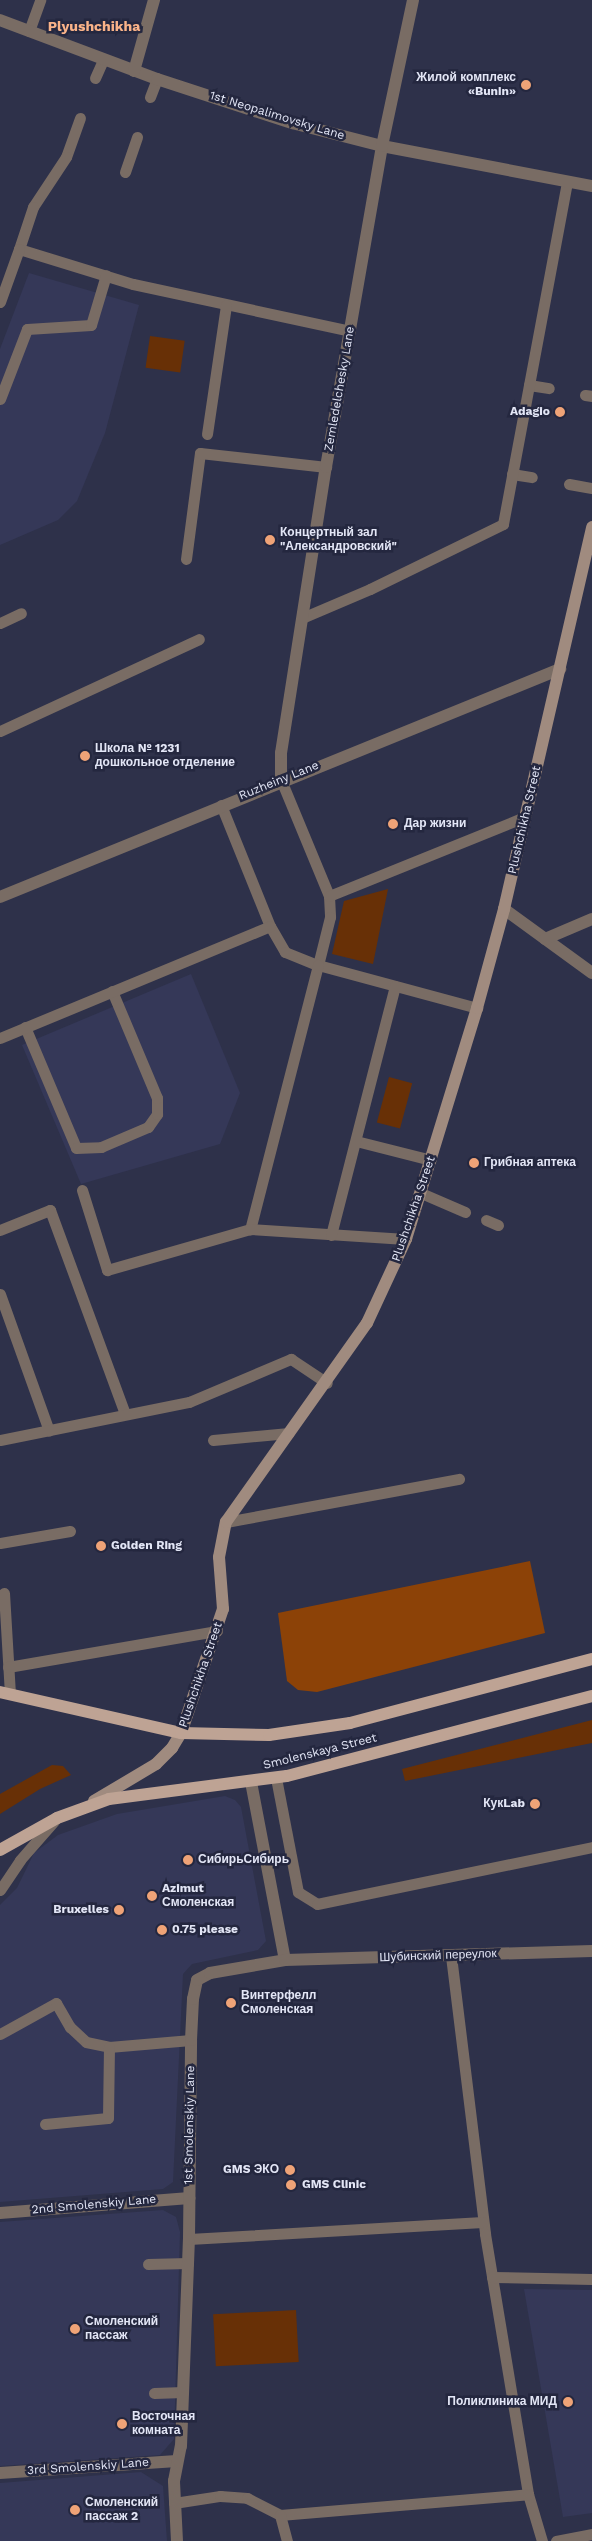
<!DOCTYPE html>
<html>
<head>
<meta charset="utf-8">
<style>
  body { margin:0 }
  #map { position:relative; width:592px; height:2541px; overflow:hidden; background:#2e314a; font-family:"Work Sans",sans-serif }
  div>[style] { position:absolute }
  .built>* { inset:0; background:#353858 }
  .green>* { inset:0; background:#683006; transform-origin:0 0 }
  .forest>* { inset:0; background:#8c4207 }
  .lane>* { height:11px; margin:-5.5px; padding:0 5.5px; transform-origin:5.5px; border-radius:5.5px; background:#796c64 }
  .street>* { height:12px; margin:-6px; padding:0 6px; transform-origin:6px; border-radius:6px; background:#796c64 }
  .secondary>* { height:12px; margin:-6px; padding:0 6px; transform-origin:6px; border-radius:6px; background:#a08b7f }
  .primary>* { height:12px; margin:-6px; padding:0 6px; transform-origin:6px; border-radius:6px; background:#bea394 }
  .dots>* { width:14px; height:14px; translate:-50% -50%; box-sizing:border-box; border:2px solid #24273f; border-radius:50% }
  span { translate:-50% -50%; white-space:nowrap; text-align:center; line-height:1.15; -webkit-text-stroke:5px #24273f; paint-order:stroke }
  .poi-label { font-size:12px; color:#e3e6f6; font-weight:700 }
  .right { translate:-100% -50%; text-align:right }
  .left { translate:0 -50%; text-align:left }
  .street-label { font-size:12px; color:#e3e6f6 }
  .neighbourhood-label { font-size:14px; color:#fab389; font-weight:700 }
</style>
</head>
<body>
<div id="map">
  <div class="built">
    <div style="clip-path:polygon(29px 273px,139px 305px,105px 433px,77px 501px,58px 520px,0 545px,0 349px)"></div>
    <div style="clip-path:polygon(191px 974px,240px 1093px,220px 1144px,81px 1184px,22px 1045px)"></div>
    <div style="clip-path:polygon(225px 1796px,235px 1800px,241px 1807px,266px 1941px,258px 1950px,192px 1964px,183px 1974px,173px 2182px,163px 2189px,0 2202px,0 1905px,17px 1888px,34px 1853px,58px 1835px,117px 1814px)"></div>
    <div style="clip-path:polygon(163px 2210px,176px 2217px,180px 2232px,174px 2439px,160px 2455px,0 2466px,0 2222px)"></div>
    <div style="clip-path:polygon(524px 2289px,592px 2290px,592px 2513px,563px 2517px)"></div>
    <div style="clip-path:polygon(141px 2472px,163px 2486px,167px 2541px,0 2541px,0 2483px)"></div>
  </div>
  <div class="green">
    <div style="left:150px;top:336px;width:35px;height:32px;rotate:8deg"></div>
    <div style="clip-path:polygon(388px 889px,373px 964px,332px 954px,344px 901px)"></div>
    <div style="left:389px;top:1077px;width:24px;height:47px;rotate:15deg"></div>
    <div style="clip-path:polygon(592px 1720px,592px 1743px,405px 1781px,402px 1769px)"></div>
    <div style="clip-path:polygon(52px 1765px,63px 1766px,71px 1775px,40px 1789px,0 1814px,0 1794px)"></div>
    <div style="left:296px;top:2310px;width:52px;height:83px;rotate:87deg"></div>
  </div>
  <div class="forest">
    <div style="clip-path:polygon(530px 1561px,545px 1633px,317px 1692px,298px 1690px,287px 1681px,278px 1613px)"></div>
  </div>
  <div class="lane">
    <div style="left:29px;top:31px;width:33px;rotate:-70deg"></div>
    <div style="left:95px;top:78px;width:20px;rotate:-66deg"></div>
    <div style="left:150px;top:97px;width:19px;rotate:-69deg"></div>
    <div style="left:80px;top:118px;width:41px;rotate:109.7deg"></div>
    <div style="left:66px;top:157px;width:60px;rotate:123.4deg"></div>
    <div style="left:33px;top:207px;width:44px;rotate:108.4deg"></div>
    <div style="left:19px;top:249px;width:119px;rotate:17.1deg"></div>
    <div style="left:133px;top:284px;width:222px;rotate:12.2deg"></div>
    <div style="left:125px;top:172px;width:37px;rotate:-71deg"></div>
    <div style="left:0;top:302px;width:56px;rotate:-70.3deg"></div>
    <div style="left:529px;top:385px;width:20px;rotate:9deg"></div>
    <div style="left:585px;top:395px;width:7px;rotate:8deg"></div>
    <div style="left:0;top:399px;width:75px;rotate:-68.9deg"></div>
    <div style="left:27px;top:329px;width:64px;rotate:-3.6deg"></div>
    <div style="left:91px;top:325px;width:52px;rotate:-73.3deg"></div>
    <div style="left:207px;top:434px;width:130px;rotate:-81.6deg"></div>
    <div style="left:512px;top:474px;width:20px;rotate:9deg"></div>
    <div style="left:569px;top:484px;width:23px;rotate:10deg"></div>
    <div style="left:186px;top:559px;width:107px;rotate:-82.5deg"></div>
    <div style="left:200px;top:453px;width:127px;rotate:6.3deg"></div>
    <div style="left:302px;top:618px;width:74px;rotate:-23.1deg"></div>
    <div style="left:370px;top:589px;width:148px;rotate:-26deg"></div>
    <div style="left:503px;top:524px;width:349px;rotate:-79.4deg"></div>
    <div style="left:0;top:623px;width:23px;rotate:-25deg"></div>
    <div style="left:0;top:731px;width:219px;rotate:-24.8deg"></div>
    <div style="left:281px;top:780px;width:126px;rotate:67.5deg"></div>
    <div style="left:329px;top:896px;width:21px;rotate:87deg"></div>
    <div style="left:330px;top:917px;width:49px;rotate:104deg"></div>
    <div style="left:318px;top:965px;width:165px;rotate:15.1deg"></div>
    <div style="left:221px;top:805px;width:131px;rotate:68deg"></div>
    <div style="left:270px;top:926px;width:30px;rotate:60deg"></div>
    <div style="left:285px;top:952px;width:35px;rotate:22deg"></div>
    <div style="left:318px;top:965px;width:273px;rotate:104.4deg"></div>
    <div style="left:329px;top:896px;width:211px;rotate:-22deg"></div>
    <div style="left:25px;top:1027px;width:131px;rotate:67.1deg"></div>
    <div style="left:76px;top:1148px;width:25px;rotate:-2deg"></div>
    <div style="left:101px;top:1147px;width:51px;rotate:-23.1deg"></div>
    <div style="left:148px;top:1127px;width:16px;rotate:-55deg"></div>
    <div style="left:157px;top:1114px;width:16px;rotate:-90deg"></div>
    <div style="left:157px;top:1098px;width:116px;rotate:-112.8deg"></div>
    <div style="left:0;top:1038px;width:292px;rotate:-22.5deg"></div>
    <div style="left:356px;top:1141px;width:77px;rotate:14.2deg"></div>
    <div style="left:82px;top:1190px;width:84px;rotate:72.6deg"></div>
    <div style="left:107px;top:1270px;width:149px;rotate:-16deg"></div>
    <div style="left:250px;top:1229px;width:156px;rotate:3.7deg"></div>
    <div style="left:421px;top:1193px;width:48px;rotate:23.4deg"></div>
    <div style="left:486px;top:1220px;width:13px;rotate:23deg"></div>
    <div style="left:0;top:1230px;width:54px;rotate:-21.8deg"></div>
    <div style="left:50px;top:1210px;width:217px;rotate:69.8deg"></div>
    <div style="left:331px;top:1235px;width:257px;rotate:-75.6deg"></div>
    <div style="left:0;top:1294px;width:145px;rotate:70.3deg"></div>
    <div style="left:0;top:1440px;width:193px;rotate:-11.4deg"></div>
    <div style="left:189px;top:1402px;width:111px;rotate:-22.9deg"></div>
    <div style="left:291px;top:1359px;width:43px;rotate:33.7deg"></div>
    <div style="left:213px;top:1440px;width:76px;rotate:-5.3deg"></div>
    <div style="left:226px;top:1522px;width:237px;rotate:-10.5deg"></div>
    <div style="left:0;top:1543px;width:71px;rotate:-9.7deg"></div>
    <div style="left:4px;top:1593px;width:101px;rotate:86.6deg"></div>
    <div style="left:8px;top:1667px;width:212px;rotate:-9.8deg"></div>
    <div style="left:276px;top:1778px;width:116px;rotate:79.1deg"></div>
    <div style="left:298px;top:1892px;width:22px;rotate:32deg"></div>
    <div style="left:317px;top:1904px;width:281px;rotate:-11.7deg"></div>
    <div style="left:0;top:1890px;width:36px;rotate:-56deg"></div>
    <div style="left:20px;top:1860px;width:52px;rotate:-48.9deg"></div>
    <div style="left:451px;top:1956px;width:280px;rotate:83deg"></div>
    <div style="left:485px;top:2234px;width:264px;rotate:80.6deg"></div>
    <div style="left:528px;top:2494px;width:49px;rotate:73.4deg"></div>
    <div style="left:0;top:2034px;width:64px;rotate:-29deg"></div>
    <div style="left:56px;top:2003px;width:28px;rotate:60deg"></div>
    <div style="left:70px;top:2027px;width:22px;rotate:43deg"></div>
    <div style="left:86px;top:2042px;width:24px;rotate:12deg"></div>
    <div style="left:109px;top:2047px;width:82px;rotate:-4.9deg"></div>
    <div style="left:45px;top:2124px;width:63px;rotate:-5.4deg"></div>
    <div style="left:108px;top:2118px;width:71px;rotate:-89.2deg"></div>
    <div style="left:189px;top:2239px;width:294px;rotate:-3.3deg"></div>
    <div style="left:148px;top:2264px;width:40px;rotate:-1.4deg"></div>
    <div style="left:492px;top:2277px;width:100px;rotate:1.1deg"></div>
    <div style="left:154px;top:2393px;width:29px;rotate:-2deg"></div>
    <div style="left:174px;top:2503px;width:47px;rotate:-8.7deg"></div>
    <div style="left:220px;top:2496px;width:27px;rotate:4deg"></div>
    <div style="left:247px;top:2498px;width:37px;rotate:27deg"></div>
    <div style="left:280px;top:2515px;width:249px;rotate:-4.8deg"></div>
    <div style="left:280px;top:2515px;width:27px;rotate:75deg"></div>
    <div style="left:556px;top:2541px;width:37px;rotate:-11deg"></div>
  </div>
  <div class="street">
    <div style="left:0;top:20px;width:168px;rotate:20.6deg"></div>
    <div style="left:157px;top:79px;width:142px;rotate:18.1deg"></div>
    <div style="left:292px;top:123px;width:93px;rotate:14.3deg"></div>
    <div style="left:382px;top:146px;width:214px;rotate:10.8deg"></div>
    <div style="left:134px;top:71px;width:74px;rotate:-74.3deg"></div>
    <div style="left:281px;top:780px;width:27px;rotate:-90deg"></div>
    <div style="left:281px;top:753px;width:290px;rotate:-81.1deg"></div>
    <div style="left:326px;top:467px;width:326px;rotate:-80.1deg"></div>
    <div style="left:382px;top:146px;width:149px;rotate:-78deg"></div>
    <div style="left:0;top:897px;width:605px;rotate:-22.15deg"></div>
    <div style="left:504px;top:909px;width:109px;rotate:36deg"></div>
    <div style="left:545px;top:939px;width:51px;rotate:-23.1deg"></div>
    <div style="left:251px;top:1782px;width:181px;rotate:79.2deg"></div>
    <div style="left:0;top:2213px;width:190px;rotate:-4.5deg"></div>
    <div style="left:0;top:2473px;width:177px;rotate:-3.9deg"></div>
    <div style="left:177px;top:2541px;width:60px;rotate:-92.9deg"></div>
    <div style="left:174px;top:2481px;width:36px;rotate:-79deg"></div>
    <div style="left:181px;top:2446px;width:207px;rotate:-87.8deg"></div>
    <div style="left:189px;top:2239px;width:199px;rotate:-89.4deg"></div>
    <div style="left:191px;top:2040px;width:41px;rotate:-87.2deg"></div>
    <div style="left:193px;top:1999px;width:19px;rotate:-78deg"></div>
    <div style="left:197px;top:1980px;width:15px;rotate:-28deg"></div>
    <div style="left:210px;top:1973px;width:76px;rotate:-9.8deg"></div>
    <div style="left:285px;top:1960px;width:307px;rotate:-1.7deg"></div>
  </div>
  <div class="secondary">
    <div style="left:94px;top:1801px;width:72px;rotate:-30.8deg"></div>
    <div style="left:156px;top:1764px;width:23px;rotate:-45deg"></div>
    <div style="left:172px;top:1748px;width:17px;rotate:-59deg"></div>
    <div style="left:181px;top:1733px;width:131px;rotate:-71.3deg"></div>
    <div style="left:223px;top:1609px;width:52px;rotate:-94.4deg"></div>
    <div style="left:219px;top:1557px;width:36px;rotate:-79deg"></div>
    <div style="left:226px;top:1522px;width:244px;rotate:-54.7deg"></div>
    <div style="left:367px;top:1323px;width:93px;rotate:-65.1deg"></div>
    <div style="left:406px;top:1239px;width:242px;rotate:-72.9deg"></div>
    <div style="left:477px;top:1008px;width:103px;rotate:-74.7deg"></div>
    <div style="left:504px;top:909px;width:392px;rotate:-77deg"></div>
  </div>
  <div class="primary">
    <div style="left:0;top:1692px;width:186px;rotate:12.8deg"></div>
    <div style="left:181px;top:1733px;width:88px;rotate:1.3deg"></div>
    <div style="left:269px;top:1735px;width:82px;rotate:-8.4deg"></div>
    <div style="left:350px;top:1723px;width:250px;rotate:-14.8deg"></div>
    <div style="left:0;top:1850px;width:65px;rotate:-29.3deg"></div>
    <div style="left:57px;top:1818px;width:55px;rotate:-20.1deg"></div>
    <div style="left:109px;top:1799px;width:179px;rotate:-7.4deg"></div>
    <div style="left:287px;top:1776px;width:315px;rotate:-14.7deg"></div>
  </div>
  <div class="dots">
    <div style="left:526px;top:85px;background:#efa377"></div>
    <div style="left:560px;top:412px;background:#efa377"></div>
    <div style="left:270px;top:540px;background:#efa377"></div>
    <div style="left:85px;top:756px;background:#efa377"></div>
    <div style="left:393px;top:824px;background:#efa377"></div>
    <div style="left:474px;top:1163px;background:#efa377"></div>
    <div style="left:101px;top:1546px;background:#efa377"></div>
    <div style="left:535px;top:1804px;background:#efa377"></div>
    <div style="left:188px;top:1860px;background:#efa377"></div>
    <div style="left:152px;top:1896px;background:#efa377"></div>
    <div style="left:119px;top:1910px;background:#efa377"></div>
    <div style="left:162px;top:1930px;background:#efa377"></div>
    <div style="left:231px;top:2003px;background:#efa377"></div>
    <div style="left:290px;top:2170px;background:#efa377"></div>
    <div style="left:291px;top:2185px;background:#efa377"></div>
    <div style="left:75px;top:2329px;background:#efa377"></div>
    <div style="left:568px;top:2402px;background:#efa377"></div>
    <div style="left:122px;top:2424px;background:#efa377"></div>
    <div style="left:75px;top:2510px;background:#efa377"></div>
  </div>
  <div class="poi-label">
    <span class="right" style="left:516px;top:85px">Жилой комплекс<br>«Bunin»</span>
    <span class="right" style="left:550px;top:412px">Adagio</span>
    <span class="left" style="left:280px;top:540px">Концертный зал<br>"Александровский"</span>
    <span class="left" style="left:95px;top:756px">Школа № 1231<br>дошкольное отделение</span>
    <span class="left" style="left:404px;top:824px">Дар жизни</span>
    <span class="left" style="left:484px;top:1163px">Грибная аптека</span>
    <span class="left" style="left:111px;top:1546px">Golden Ring</span>
    <span class="right" style="left:525px;top:1804px">КукLab</span>
    <span class="left" style="left:198px;top:1860px">СибирьСибирь</span>
    <span class="left" style="left:162px;top:1896px">Azimut<br>Смоленская</span>
    <span class="right" style="left:109px;top:1910px">Bruxelles</span>
    <span class="left" style="left:172px;top:1930px">0.75 please</span>
    <span class="left" style="left:241px;top:2003px">Винтерфелл<br>Смоленская</span>
    <span class="right" style="left:279px;top:2170px">GMS ЭКО</span>
    <span class="left" style="left:302px;top:2185px">GMS Clinic</span>
    <span class="left" style="left:85px;top:2329px">Смоленский<br>пассаж</span>
    <span class="right" style="left:557px;top:2402px">Поликлиника МИД</span>
    <span class="left" style="left:132px;top:2424px">Восточная<br>комната</span>
    <span class="left" style="left:85px;top:2510px">Смоленский<br>пассаж 2</span>
  </div>
  <div class="street-label">
    <span style="left:277px;top:116px;rotate:17deg">1st Neopalimovsky Lane</span>
    <span style="left:340px;top:389px;rotate:-80deg">Zemledelchesky Lane</span>
    <span style="left:279px;top:781px;rotate:-22deg">Ruzheiny Lane</span>
    <span style="left:525px;top:820px;rotate:-77deg">Plushchikha Street</span>
    <span style="left:414px;top:1209px;rotate:-71deg">Plushchikha Street</span>
    <span style="left:201px;top:1675px;rotate:-71deg">Plushchikha Street</span>
    <span style="left:320px;top:1752px;rotate:-14deg">Smolenskaya Street</span>
    <span style="left:438px;top:1956px;rotate:-2deg">Шубинский переулок</span>
    <span style="left:190px;top:2125px;rotate:-89deg">1st Smolenskiy Lane</span>
    <span style="left:94px;top:2205px;rotate:-5deg">2nd Smolenskiy Lane</span>
    <span style="left:88px;top:2467px;rotate:-4deg">3rd Smolenskiy Lane</span>
  </div>
  <div class="neighbourhood-label">
    <span style="left:94px;top:26px">Plyushchikha</span>
  </div>
</div>
</body>
</html>
